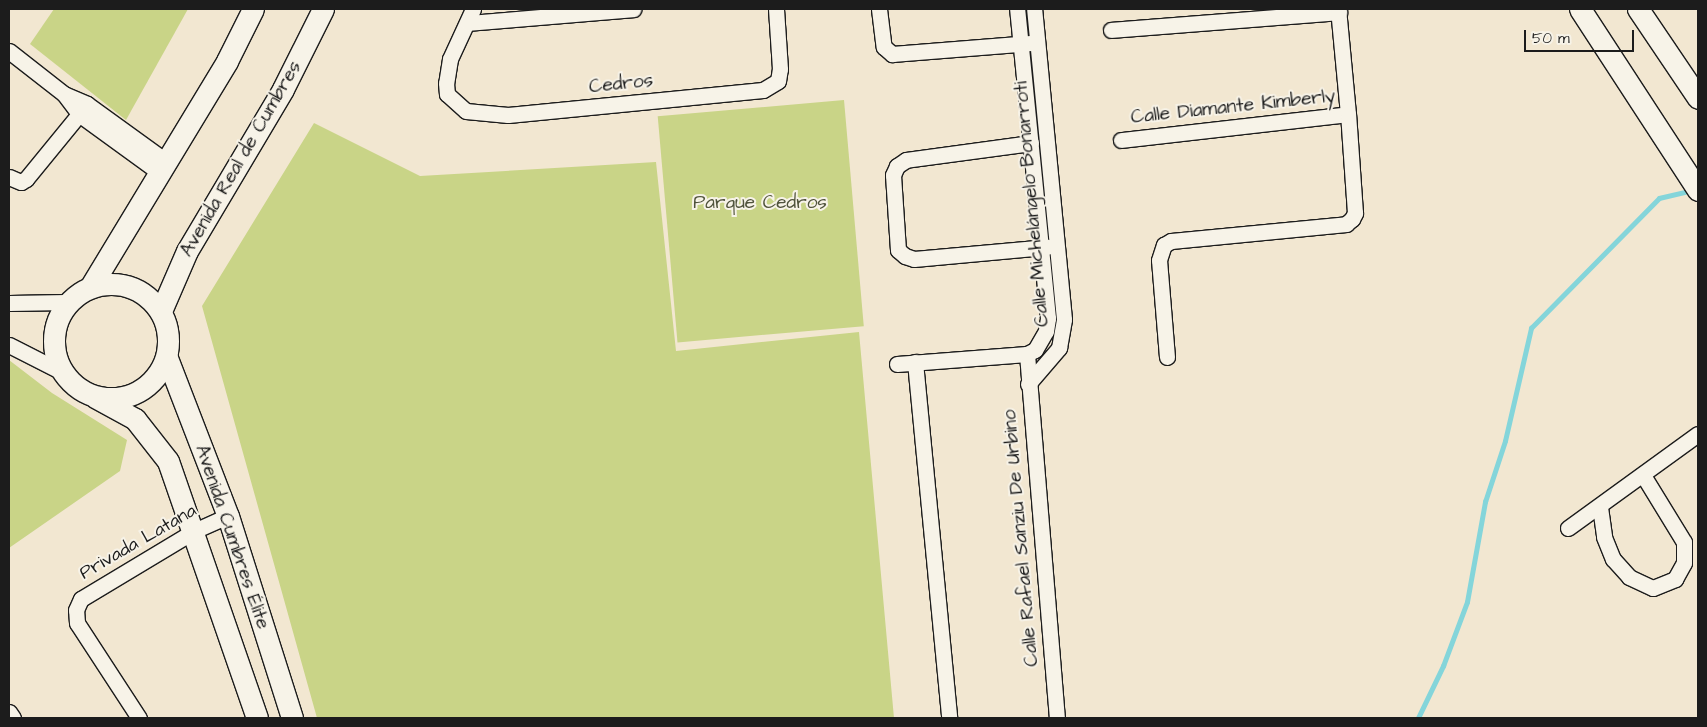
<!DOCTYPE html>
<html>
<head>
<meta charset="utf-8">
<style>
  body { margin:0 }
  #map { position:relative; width:1707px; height:727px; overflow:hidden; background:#f2e7d1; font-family:"Architects Daughter",sans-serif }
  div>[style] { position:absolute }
  .green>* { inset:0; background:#c9d487; transform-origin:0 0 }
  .stream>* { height:4.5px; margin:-2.25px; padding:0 2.25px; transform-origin:2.25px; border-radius:2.25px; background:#84d5da }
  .roads { filter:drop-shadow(1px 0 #1c1c1c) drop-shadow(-1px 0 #1c1c1c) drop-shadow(0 1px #1c1c1c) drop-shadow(0 -1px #1c1c1c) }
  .street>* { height:15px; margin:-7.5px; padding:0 7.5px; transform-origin:7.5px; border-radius:7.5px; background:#f7f3e8 }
  .secondary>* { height:21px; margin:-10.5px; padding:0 10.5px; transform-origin:10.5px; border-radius:10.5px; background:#f7f3e8 }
  .secondary>.ring { margin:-10.5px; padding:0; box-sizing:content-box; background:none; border:21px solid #f7f3e8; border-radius:50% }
  span { translate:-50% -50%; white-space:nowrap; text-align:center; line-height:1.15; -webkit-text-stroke:4px #f7f3e8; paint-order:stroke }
  .street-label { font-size:19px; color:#1c1c1c }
  .park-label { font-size:19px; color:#50533c }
  .frame { position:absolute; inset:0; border:10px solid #1c1c1c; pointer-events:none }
  .scale { position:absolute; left:1524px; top:30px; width:110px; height:22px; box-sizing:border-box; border:2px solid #1c1c1c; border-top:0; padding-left:6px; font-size:15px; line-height:18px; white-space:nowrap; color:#1c1c1c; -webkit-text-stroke:4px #f7f3e8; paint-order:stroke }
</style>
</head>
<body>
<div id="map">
  <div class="green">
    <div style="clip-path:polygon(54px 9px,188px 9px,126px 120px,30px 44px)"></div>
    <div style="left:844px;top:100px;width:227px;height:187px;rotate:85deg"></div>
    <div style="clip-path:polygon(314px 123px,420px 176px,656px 162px,676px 351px,859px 332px,894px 718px,317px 718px,202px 306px)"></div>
    <div style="clip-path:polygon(9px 360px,52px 393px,127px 440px,120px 471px,9px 548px)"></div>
  </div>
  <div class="stream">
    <div style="left:1418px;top:718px;width:58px;rotate:-64.3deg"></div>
    <div style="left:1443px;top:666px;width:68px;rotate:-69.4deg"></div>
    <div style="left:1467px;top:602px;width:102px;rotate:-79.8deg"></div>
    <div style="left:1485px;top:502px;width:64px;rotate:-71.8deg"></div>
    <div style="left:1505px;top:441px;width:116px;rotate:-77deg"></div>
    <div style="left:1531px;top:328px;width:182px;rotate:-45.4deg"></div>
    <div style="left:1659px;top:198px;width:32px;rotate:-13deg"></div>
  </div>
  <div class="roads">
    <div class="street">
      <div style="left:473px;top:9px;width:55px;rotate:114.7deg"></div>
      <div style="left:450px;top:59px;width:24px;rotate:99deg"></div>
      <div style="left:446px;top:83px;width:11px;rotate:85deg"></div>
      <div style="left:447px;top:94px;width:25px;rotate:42deg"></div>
      <div style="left:466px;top:111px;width:42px;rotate:5.4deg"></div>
      <div style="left:508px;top:115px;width:256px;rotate:-5.6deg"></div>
      <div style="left:763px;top:90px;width:17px;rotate:-31deg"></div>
      <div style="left:778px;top:81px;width:12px;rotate:-81deg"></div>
      <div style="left:780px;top:69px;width:60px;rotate:-93.8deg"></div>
      <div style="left:879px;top:9px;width:38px;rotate:83deg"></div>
      <div style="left:884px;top:47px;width:11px;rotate:41deg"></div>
      <div style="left:892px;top:54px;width:139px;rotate:-4.5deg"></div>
      <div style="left:468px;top:23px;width:166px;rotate:-4.8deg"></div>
      <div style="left:1111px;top:30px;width:229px;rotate:-4.5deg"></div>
      <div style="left:9px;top:51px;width:70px;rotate:38deg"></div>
      <div style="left:64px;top:94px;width:26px;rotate:53deg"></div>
      <div style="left:80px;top:115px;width:99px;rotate:35.9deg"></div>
      <div style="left:66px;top:95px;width:23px;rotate:23deg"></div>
      <div style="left:87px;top:104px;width:99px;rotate:35.9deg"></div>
      <div style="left:1121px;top:140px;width:228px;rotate:-6.5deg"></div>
      <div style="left:1031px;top:143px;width:126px;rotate:172.3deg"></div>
      <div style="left:906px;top:160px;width:11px;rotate:146deg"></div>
      <div style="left:897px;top:166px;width:10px;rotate:114deg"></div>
      <div style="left:893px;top:175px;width:75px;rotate:86.2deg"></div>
      <div style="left:898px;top:250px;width:9px;rotate:41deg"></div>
      <div style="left:905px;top:256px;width:9px;rotate:18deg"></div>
      <div style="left:914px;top:259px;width:134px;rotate:-5.2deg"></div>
      <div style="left:9px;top:177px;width:13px;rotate:23deg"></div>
      <div style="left:21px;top:182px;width:6px;rotate:-31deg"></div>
      <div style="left:26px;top:179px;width:93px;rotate:-50.7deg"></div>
      <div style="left:9px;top:303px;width:58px;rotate:-1deg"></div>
      <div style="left:9px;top:345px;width:59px;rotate:27deg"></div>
      <div style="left:1027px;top:354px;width:365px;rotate:85.3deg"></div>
      <div style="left:1167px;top:357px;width:97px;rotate:-94.7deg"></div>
      <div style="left:1159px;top:260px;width:16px;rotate:-72deg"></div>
      <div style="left:1164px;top:245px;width:8px;rotate:-30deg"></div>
      <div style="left:1171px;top:241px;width:176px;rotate:-5.5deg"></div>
      <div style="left:1346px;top:224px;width:8px;rotate:-40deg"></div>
      <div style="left:1352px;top:219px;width:7px;rotate:-63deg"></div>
      <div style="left:1355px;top:213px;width:99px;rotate:-94deg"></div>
      <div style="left:1348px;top:114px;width:105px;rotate:-95.4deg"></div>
      <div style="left:915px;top:362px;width:358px;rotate:84.5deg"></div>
      <div style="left:897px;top:364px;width:130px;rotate:-4.4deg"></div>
      <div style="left:1027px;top:354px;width:9px;rotate:-27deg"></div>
      <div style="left:1035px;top:350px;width:22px;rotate:-60deg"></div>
      <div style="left:1046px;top:331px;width:13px;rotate:-81deg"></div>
      <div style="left:1048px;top:318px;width:311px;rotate:-95.7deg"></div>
      <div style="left:1028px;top:384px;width:48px;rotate:-49.3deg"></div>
      <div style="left:1059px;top:348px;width:29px;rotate:-80deg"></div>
      <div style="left:1064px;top:319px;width:311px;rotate:-95.5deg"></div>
      <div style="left:1600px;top:507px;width:30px;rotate:82deg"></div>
      <div style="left:1604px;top:537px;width:24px;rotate:68deg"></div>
      <div style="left:1613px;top:559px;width:24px;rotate:48deg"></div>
      <div style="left:1629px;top:577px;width:26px;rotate:25deg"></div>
      <div style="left:1653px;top:588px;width:24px;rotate:-22deg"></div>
      <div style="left:1675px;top:579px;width:18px;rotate:-61deg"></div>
      <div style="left:1684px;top:563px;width:21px;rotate:-90deg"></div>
      <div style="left:1684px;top:542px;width:79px;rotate:-121.5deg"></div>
      <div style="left:1568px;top:528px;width:160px;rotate:-35.9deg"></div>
      <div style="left:9px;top:712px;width:7px;rotate:56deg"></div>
      <div style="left:139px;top:718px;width:113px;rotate:-123.1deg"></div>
      <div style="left:77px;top:623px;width:13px;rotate:-94deg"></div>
      <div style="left:76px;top:610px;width:12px;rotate:-66deg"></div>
      <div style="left:81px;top:599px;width:132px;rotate:-31deg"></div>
      <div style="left:194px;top:531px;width:37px;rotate:-24deg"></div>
    </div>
    <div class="secondary">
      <div style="left:1580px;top:9px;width:216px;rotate:56.9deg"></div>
      <div style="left:1638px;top:9px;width:107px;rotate:56deg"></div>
      <div class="ring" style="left:54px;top:284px;width:93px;height:93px"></div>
      <div style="left:91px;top:286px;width:263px;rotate:-58.8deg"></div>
      <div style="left:227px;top:61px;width:58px;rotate:-63.4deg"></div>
      <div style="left:161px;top:311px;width:65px;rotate:-66.6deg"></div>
      <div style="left:187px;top:251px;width:188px;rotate:-59.3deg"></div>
      <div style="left:283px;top:89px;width:89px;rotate:-63.4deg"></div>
      <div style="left:167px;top:358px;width:169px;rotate:68.9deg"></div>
      <div style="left:228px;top:516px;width:212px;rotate:72.4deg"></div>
      <div style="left:95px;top:397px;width:46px;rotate:28.8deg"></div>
      <div style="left:135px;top:419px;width:53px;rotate:51.8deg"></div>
      <div style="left:168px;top:461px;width:272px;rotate:70.9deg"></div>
    </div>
  </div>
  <div class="street-label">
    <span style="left:621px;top:84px;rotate:-6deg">Cedros</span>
    <span style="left:1233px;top:107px;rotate:-6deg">Calle Diamante Kimberly</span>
    <span style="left:241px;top:159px;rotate:-60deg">Avenida Real de Cumbres</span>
    <span style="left:1032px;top:204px;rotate:-95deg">Calle Michelángelo Bonarroti</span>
    <span style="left:232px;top:537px;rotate:71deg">Avenida Cumbres Élite</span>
    <span style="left:1021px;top:538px;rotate:-95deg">Calle Rafael Sanziu De Urbino</span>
    <span style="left:138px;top:542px;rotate:-30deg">Privada Latana</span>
  </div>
  <div class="park-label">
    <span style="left:760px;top:203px">Parque Cedros</span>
  </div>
  <div class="frame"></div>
  <div class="scale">50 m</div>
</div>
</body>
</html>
